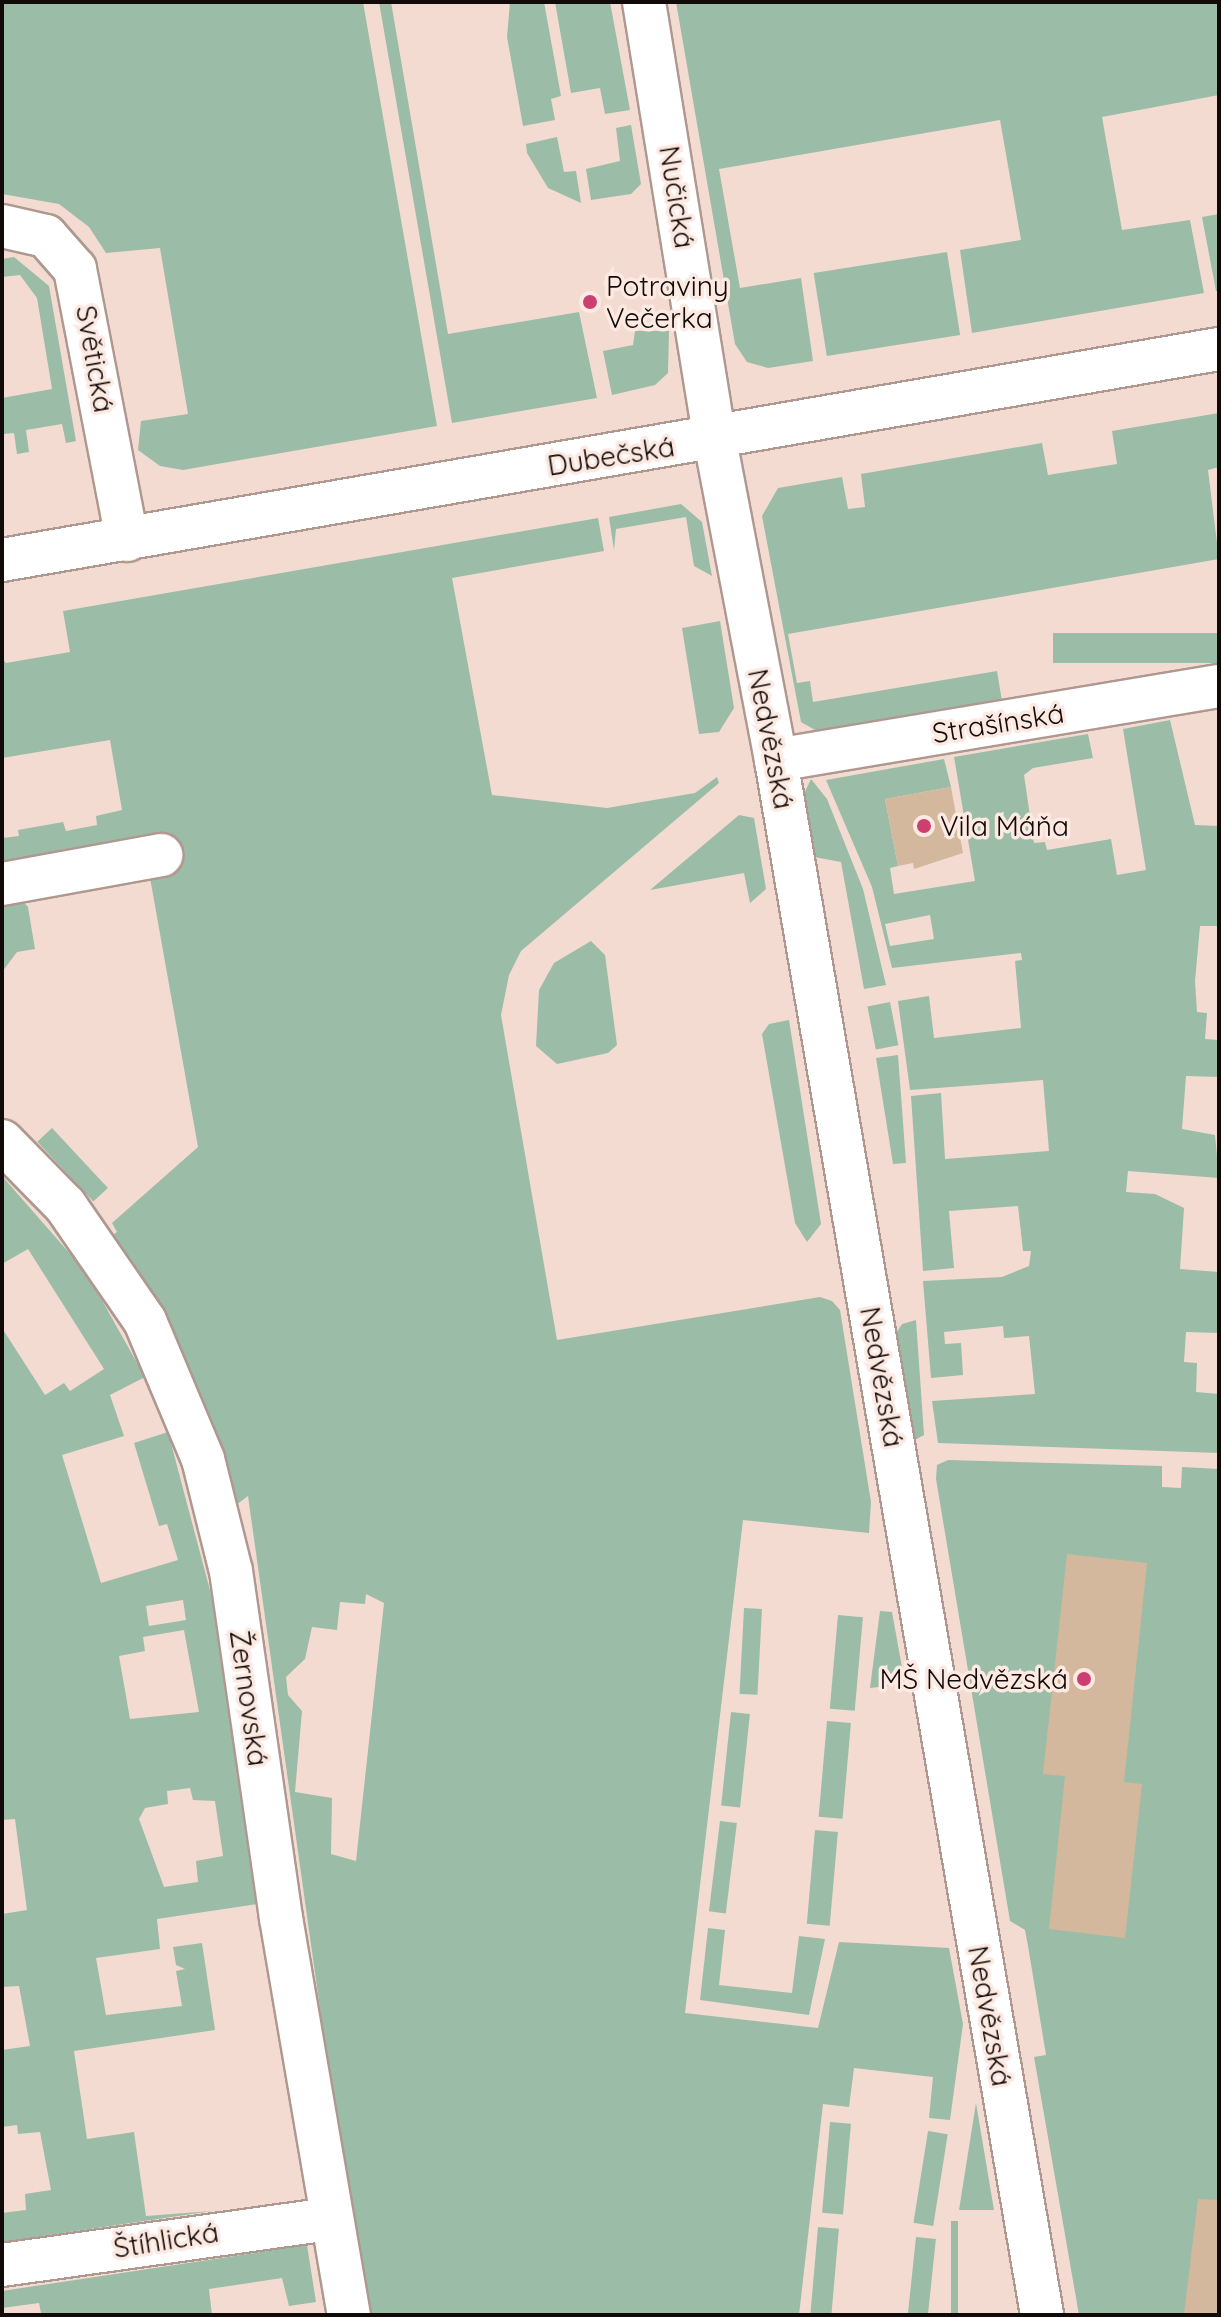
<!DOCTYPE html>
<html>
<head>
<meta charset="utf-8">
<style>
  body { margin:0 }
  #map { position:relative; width:1221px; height:2317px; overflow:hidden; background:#f3dbd1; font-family:Quicksand,sans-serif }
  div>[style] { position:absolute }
  .green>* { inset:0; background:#9bbda7; transform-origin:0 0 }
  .building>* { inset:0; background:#d4b89d }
  .roads { filter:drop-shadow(2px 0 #af988f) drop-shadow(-2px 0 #af988f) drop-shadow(0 2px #af988f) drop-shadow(0 -2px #af988f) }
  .minor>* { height:42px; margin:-21px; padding:0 21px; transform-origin:21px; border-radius:21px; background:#fff }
  .dots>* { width:22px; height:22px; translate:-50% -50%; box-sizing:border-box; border:4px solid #fce9e1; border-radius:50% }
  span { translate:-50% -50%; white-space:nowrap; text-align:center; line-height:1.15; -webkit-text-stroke:7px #fce9e1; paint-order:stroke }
  .street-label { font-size:28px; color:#120a08 }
  .poi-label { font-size:28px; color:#120a08 }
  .left { translate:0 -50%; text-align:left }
  .right { translate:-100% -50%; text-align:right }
  .frame { position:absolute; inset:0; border:4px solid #120a08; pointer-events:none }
</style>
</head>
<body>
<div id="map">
  <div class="green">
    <div style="clip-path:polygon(2px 2px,363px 2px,437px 426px,183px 470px,160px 466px,138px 450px,141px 421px,188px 414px,160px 248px,106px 253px,89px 227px,59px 204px,2px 194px)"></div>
    <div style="clip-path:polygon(379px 2px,391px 2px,448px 334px,579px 312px,597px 398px,452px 423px)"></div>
    <div style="clip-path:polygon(510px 2px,544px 2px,561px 96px,551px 99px,555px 120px,523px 126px,507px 37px)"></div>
    <div style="clip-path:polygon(555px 2px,610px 2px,630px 110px,605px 114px,600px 88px,571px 93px)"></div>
    <div style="clip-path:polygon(676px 2px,1219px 2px,1219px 95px,1102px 117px,1122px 230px,1190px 220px,1204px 293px,972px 333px,960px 250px,1021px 240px,1000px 120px,719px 169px,740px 288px,801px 278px,813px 361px,768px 368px,747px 362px,735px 344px)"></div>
    <div style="clip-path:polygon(631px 125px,641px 184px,631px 194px,591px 200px,586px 169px,620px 161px,616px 128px)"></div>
    <div style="clip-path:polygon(557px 137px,564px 172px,576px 171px,581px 203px,548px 188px,527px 153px,526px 144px)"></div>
    <div style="clip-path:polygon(1219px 214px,1219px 291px,1216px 291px,1202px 217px)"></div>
    <div style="left:947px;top:252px;width:84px;height:135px;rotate:81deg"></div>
    <div style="clip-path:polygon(14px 257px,49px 286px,76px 441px,66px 443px,62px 424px,26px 430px,29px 452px,17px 454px,14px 433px,4px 434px,2px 398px,52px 389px,37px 298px,20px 275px,2px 277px,2px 259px)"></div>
    <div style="clip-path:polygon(635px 331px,669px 331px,668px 373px,655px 385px,612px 395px,603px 351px,633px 345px)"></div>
    <div style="clip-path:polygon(1219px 413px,1219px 467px,1208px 470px,1219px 559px,788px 634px,797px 683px,810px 681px,813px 702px,997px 671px,1002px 701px,844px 728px,815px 730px,801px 722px,762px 516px,778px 488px,842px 477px,848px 509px,865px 507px,861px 474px,1042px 443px,1048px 475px,1117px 464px,1112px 431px)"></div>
    <div style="clip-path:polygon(681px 504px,702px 522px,712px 576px,694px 566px,686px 517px,616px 529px,614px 550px,609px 517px)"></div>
    <div style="clip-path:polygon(evenodd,598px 518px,604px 551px,452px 578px,492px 795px,607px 808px,695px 793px,717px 777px,719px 783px,521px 951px,509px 975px,501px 1015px,557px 1340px,820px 1297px,832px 1301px,840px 1310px,871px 1502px,869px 1533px,743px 1520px,685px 2013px,818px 2028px,839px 1942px,949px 1948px,963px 2024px,950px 2120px,929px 2118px,933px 2077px,854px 2068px,849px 2107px,823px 2104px,799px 2315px,372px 2315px,326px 2051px,248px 1496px,232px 1508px,110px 1237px,117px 1232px,112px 1223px,198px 1147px,149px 872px,2px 864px,2px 838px,19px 836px,18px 830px,63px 822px,66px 831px,97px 825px,96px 816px,122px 810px,110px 740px,2px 758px,2px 658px,6px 663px,70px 652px,63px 611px,598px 518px,366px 1594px,384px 1603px,356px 1861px,331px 1854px,332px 1798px,295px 1792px,302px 1711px,288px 1695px,286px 1677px,305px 1659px,312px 1627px,337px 1630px,340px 1602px,365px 1604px,366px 1594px)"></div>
    <div style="clip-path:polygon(720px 621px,734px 708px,719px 732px,699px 734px,682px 628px)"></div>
    <div style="left:1219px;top:633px;width:30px;height:166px;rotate:90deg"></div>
    <div style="clip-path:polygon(evenodd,1170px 720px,1195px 825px,1219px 826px,1219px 926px,1200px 926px,1195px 981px,1197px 1012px,1207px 1013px,1205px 1039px,1219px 1040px,1219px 1077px,1186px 1076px,1182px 1129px,1215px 1135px,1219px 1178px,1128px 1171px,1126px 1192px,1155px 1194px,1184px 1208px,1180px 1269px,1219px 1272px,1219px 1333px,1186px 1332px,1184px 1362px,1197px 1363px,1196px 1392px,1219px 1394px,1219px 1453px,938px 1443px,932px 1401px,1035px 1394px,1029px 1336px,1004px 1338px,1003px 1326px,944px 1332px,945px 1344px,961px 1343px,963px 1375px,931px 1378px,923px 1281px,1002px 1277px,1029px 1266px,1031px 1251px,1023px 1251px,1018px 1206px,949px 1211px,954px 1268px,923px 1271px,911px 1096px,941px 1093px,945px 1159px,1049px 1151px,1043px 1080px,910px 1090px,898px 1001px,929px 996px,934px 1038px,1021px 1028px,1015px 961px,1022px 960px,1021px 953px,892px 968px,872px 887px,826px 780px,944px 759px,951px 787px,885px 799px,898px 866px,890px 868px,894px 894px,975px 881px,954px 757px,1088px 734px,1093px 758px,1033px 768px,1024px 775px,1034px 843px,1045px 842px,1047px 850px,1111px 839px,1117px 875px,1146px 870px,1123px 729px,1170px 720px,930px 915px,934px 939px,890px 946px,885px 924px,930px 915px)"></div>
    <div style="clip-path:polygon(811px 779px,827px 799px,863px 889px,886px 985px,864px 989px,841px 862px,814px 857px,802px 798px)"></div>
    <div style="clip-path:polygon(739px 815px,754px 818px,766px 889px,750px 903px,744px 873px,650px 890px)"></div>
    <div style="clip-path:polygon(19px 897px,28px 907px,35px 949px,17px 952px,2px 972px,2px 900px)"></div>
    <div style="clip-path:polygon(591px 941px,605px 955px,617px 1045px,608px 1053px,557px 1064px,536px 1046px,539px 990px,554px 963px)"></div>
    <div style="left:890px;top:1002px;width:44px;height:23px;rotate:79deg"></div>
    <div style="clip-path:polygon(789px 1020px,821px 1224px,807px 1242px,795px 1223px,762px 1034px,769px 1024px)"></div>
    <div style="clip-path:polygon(898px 1055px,906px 1163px,893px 1164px,876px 1058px)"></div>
    <div style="left:52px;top:1128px;width:82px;height:20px;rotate:47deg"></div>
    <div style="clip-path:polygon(evenodd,2px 1176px,86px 1272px,145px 1377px,110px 1395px,124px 1436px,62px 1455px,101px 1583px,178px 1560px,167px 1524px,159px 1526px,134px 1443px,168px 1432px,211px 1594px,257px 1904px,157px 1919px,160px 1949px,96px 1958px,106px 2015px,182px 2006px,176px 1971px,185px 1969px,176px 1965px,173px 1947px,202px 1943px,215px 2030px,74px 2051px,87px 2139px,134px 2132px,146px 2216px,212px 2211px,2px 2242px,2px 2213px,26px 2210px,25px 2194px,51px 2190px,40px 2132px,18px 2134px,17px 2125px,2px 2127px,2px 2050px,30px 2046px,19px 1986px,2px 1987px,2px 1914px,27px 1910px,15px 1819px,2px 1820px,2px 1328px,45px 1395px,64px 1383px,70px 1391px,104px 1369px,28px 1249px,2px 1264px,2px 1176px,183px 1600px,186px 1620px,149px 1626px,146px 1606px,183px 1600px,2px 1176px,184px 1630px,199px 1712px,130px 1719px,119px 1656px,145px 1651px,143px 1637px,184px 1630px,2px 1176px,190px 1788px,193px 1800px,215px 1801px,223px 1856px,196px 1861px,198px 1882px,164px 1887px,139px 1819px,145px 1808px,168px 1804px,167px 1791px,190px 1788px)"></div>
    <div style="clip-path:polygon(916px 1320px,924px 1435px,911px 1442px,894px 1336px,902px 1324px)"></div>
    <div style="clip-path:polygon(948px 1460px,1162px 1466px,1162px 1487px,1181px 1488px,1182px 1467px,1219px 1469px,1219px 2315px,1079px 2315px,1034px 2057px,1046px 2055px,1028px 1946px,1025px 1930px,1010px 1921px,936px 1479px,937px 1465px)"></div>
    <div style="left:744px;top:1608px;width:18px;height:86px;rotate:3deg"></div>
    <div style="clip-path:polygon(880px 1611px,892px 1612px,905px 1684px,870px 1688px)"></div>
    <div style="left:838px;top:1615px;width:25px;height:94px;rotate:5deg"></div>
    <div style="left:731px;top:1712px;width:19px;height:94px;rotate:6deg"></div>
    <div style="left:827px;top:1721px;width:24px;height:96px;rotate:5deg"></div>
    <div style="left:720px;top:1821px;width:17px;height:91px;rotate:7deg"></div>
    <div style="left:815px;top:1830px;width:23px;height:94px;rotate:5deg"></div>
    <div style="clip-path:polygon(708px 1928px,725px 1930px,719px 1985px,792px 1993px,799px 1936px,825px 1939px,809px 2015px,700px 2000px)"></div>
    <div style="clip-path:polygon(976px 2103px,994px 2210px,959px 2210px)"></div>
    <div style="left:830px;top:2122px;width:21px;height:91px;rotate:5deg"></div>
    <div style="left:928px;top:2131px;width:20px;height:93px;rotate:9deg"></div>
    <div style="left:951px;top:2221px;width:7px;height:95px"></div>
    <div style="left:818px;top:2227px;width:21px;height:89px;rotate:5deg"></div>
    <div style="left:916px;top:2237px;width:20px;height:79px;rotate:6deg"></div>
    <div style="clip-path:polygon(307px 2245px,316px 2302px,289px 2306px,282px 2278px,209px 2289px,212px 2315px,66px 2315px,41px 2313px,39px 2303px,2px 2308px,2px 2291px)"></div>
  </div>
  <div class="building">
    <div style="clip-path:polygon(951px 787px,963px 853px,914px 869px,913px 863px,898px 866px,885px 799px)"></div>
    <div style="clip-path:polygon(1067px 1554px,1147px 1563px,1124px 1782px,1142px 1784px,1125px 1938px,1049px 1929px,1065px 1776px,1043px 1774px)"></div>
    <div style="clip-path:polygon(1198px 2199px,1219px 2200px,1219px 2315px,1184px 2315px)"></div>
  </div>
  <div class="roads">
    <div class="minor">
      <div style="left:644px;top:2px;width:444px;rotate:80.8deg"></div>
      <div style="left:715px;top:440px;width:326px;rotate:79.2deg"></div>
      <div style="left:776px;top:760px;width:1578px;rotate:80.29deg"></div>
      <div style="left:2px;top:226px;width:45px;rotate:12.8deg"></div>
      <div style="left:46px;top:236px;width:44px;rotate:48.7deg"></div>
      <div style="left:75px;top:269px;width:276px;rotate:79.1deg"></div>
      <div style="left:2px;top:560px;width:1235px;rotate:-9.84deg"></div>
      <div style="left:776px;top:760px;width:449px;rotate:-9.5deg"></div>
      <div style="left:2px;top:884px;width:162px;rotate:-10.3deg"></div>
      <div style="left:2px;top:1141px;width:90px;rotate:45.5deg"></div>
      <div style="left:65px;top:1205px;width:141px;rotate:55.4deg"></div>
      <div style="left:145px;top:1321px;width:150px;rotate:67.2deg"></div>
      <div style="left:203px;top:1459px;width:115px;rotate:76deg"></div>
      <div style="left:231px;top:1571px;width:351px;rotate:81.8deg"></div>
      <div style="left:281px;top:1918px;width:403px;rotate:80.3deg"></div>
      <div style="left:2px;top:2265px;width:332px;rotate:-8deg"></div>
    </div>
  </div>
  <div class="dots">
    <div style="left:590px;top:302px;background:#cc4071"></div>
    <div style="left:924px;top:826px;background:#cc4071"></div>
    <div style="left:1084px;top:1679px;background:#cc4071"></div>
  </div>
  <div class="street-label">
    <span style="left:677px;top:197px;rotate:81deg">Nučická</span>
    <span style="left:95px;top:359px;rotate:80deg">Světická</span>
    <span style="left:611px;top:456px;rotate:-9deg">Dubečská</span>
    <span style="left:998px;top:723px;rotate:-9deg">Strašínská</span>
    <span style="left:771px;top:739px;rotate:79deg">Nedvězská</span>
    <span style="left:882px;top:1377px;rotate:80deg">Nedvězská</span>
    <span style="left:249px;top:1698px;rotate:82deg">Žernovská</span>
    <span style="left:990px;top:2016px;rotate:80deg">Nedvězská</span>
    <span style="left:166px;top:2240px;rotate:-9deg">Štíhlická</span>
  </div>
  <div class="poi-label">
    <span class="left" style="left:606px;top:302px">Potraviny<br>Večerka</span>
    <span class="left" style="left:940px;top:826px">Vila Máňa</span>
    <span class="right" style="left:1068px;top:1679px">MŠ Nedvězská</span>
  </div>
  <div class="frame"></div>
</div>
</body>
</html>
